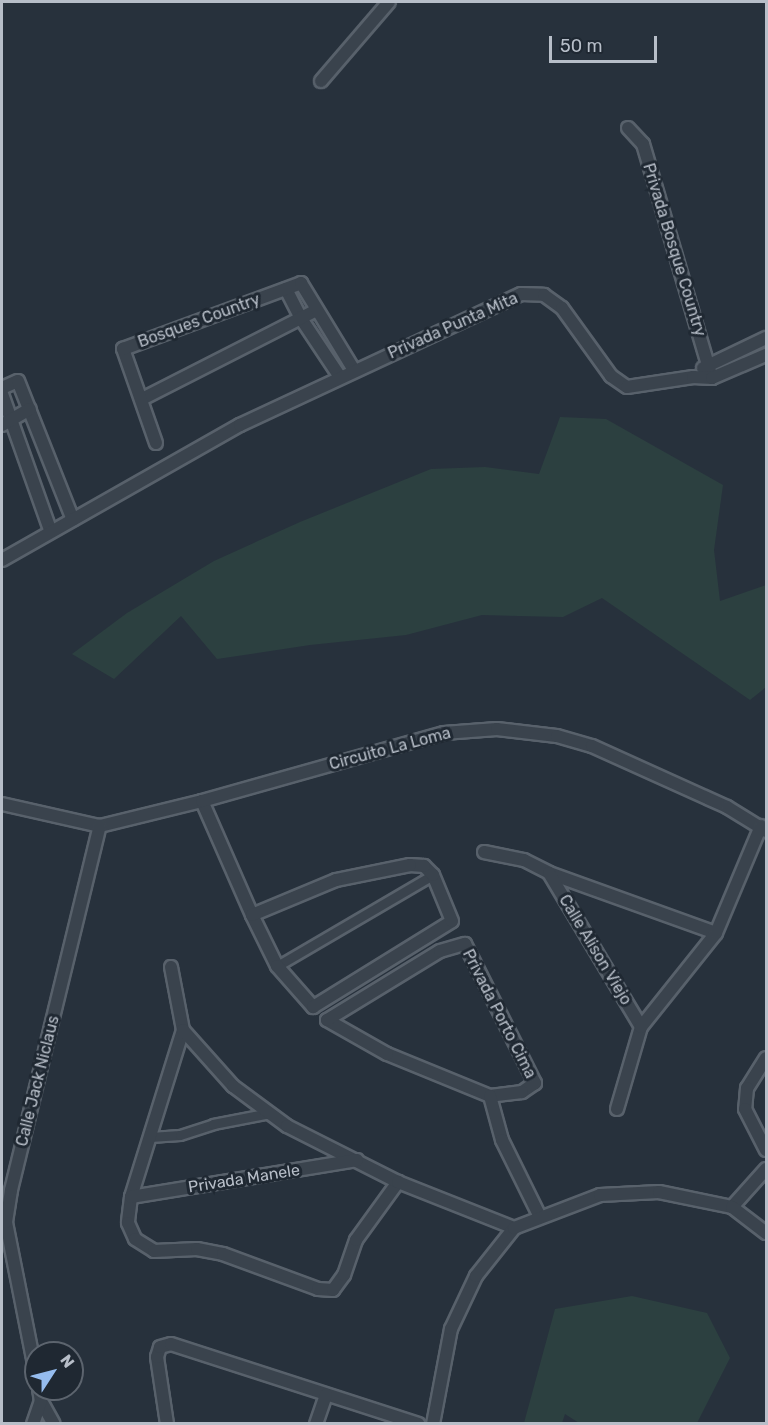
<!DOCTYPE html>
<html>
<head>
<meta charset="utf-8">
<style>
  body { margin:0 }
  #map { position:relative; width:768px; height:1425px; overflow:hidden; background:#27313c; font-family:Rubik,sans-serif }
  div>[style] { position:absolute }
  .green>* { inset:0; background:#2c4040 }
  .roads { filter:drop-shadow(2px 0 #58616b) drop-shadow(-2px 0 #58616b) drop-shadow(0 2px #58616b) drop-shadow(0 -2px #58616b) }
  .pedestrian>* { height:9px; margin:-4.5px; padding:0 4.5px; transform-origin:4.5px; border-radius:4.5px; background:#3a434d }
  .minor>* { height:12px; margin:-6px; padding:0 6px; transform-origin:6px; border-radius:6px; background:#3a434d }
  span { translate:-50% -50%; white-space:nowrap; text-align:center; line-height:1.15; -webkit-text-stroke:6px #1f2832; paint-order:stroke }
  .street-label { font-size:16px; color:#b7bec8 }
  .frame { position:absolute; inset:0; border:3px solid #b7bec8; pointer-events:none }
  .north { position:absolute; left:24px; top:1341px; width:60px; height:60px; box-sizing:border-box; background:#1f2832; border:2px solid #5c646e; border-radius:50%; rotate:54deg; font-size:16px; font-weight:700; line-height:24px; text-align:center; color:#b7bec8 }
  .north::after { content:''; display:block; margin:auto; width:21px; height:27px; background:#95bcee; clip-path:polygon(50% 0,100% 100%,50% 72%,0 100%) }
  .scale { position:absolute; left:549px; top:36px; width:108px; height:27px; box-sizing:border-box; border:3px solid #b7bec8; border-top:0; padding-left:8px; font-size:18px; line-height:21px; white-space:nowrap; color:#b7bec8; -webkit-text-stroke:4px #1f2832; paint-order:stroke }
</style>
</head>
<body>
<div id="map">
  <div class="green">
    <div style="clip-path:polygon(560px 417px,606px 419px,723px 485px,714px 550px,720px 601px,766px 585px,766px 687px,750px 700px,602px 598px,563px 617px,482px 615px,406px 635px,310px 645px,217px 659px,181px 616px,114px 679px,72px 654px,127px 613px,214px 561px,300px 522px,431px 469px,485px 467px,539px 474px)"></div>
    <div style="clip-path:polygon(632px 1296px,707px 1313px,730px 1358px,697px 1423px,579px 1423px,565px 1414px,562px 1423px,524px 1423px,555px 1309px)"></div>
  </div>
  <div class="roads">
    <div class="pedestrian">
      <div style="left:277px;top:966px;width:181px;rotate:-30.3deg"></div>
      <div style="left:150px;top:1137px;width:30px;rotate:-4deg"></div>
      <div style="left:180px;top:1135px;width:35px;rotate:-18deg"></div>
      <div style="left:213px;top:1124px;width:58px;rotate:-10.9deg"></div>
    </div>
    <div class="minor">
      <div style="left:321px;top:81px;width:104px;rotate:-49.3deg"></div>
      <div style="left:628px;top:128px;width:22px;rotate:47deg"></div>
      <div style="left:643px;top:144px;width:244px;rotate:73.6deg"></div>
      <div style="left:286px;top:289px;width:31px;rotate:63deg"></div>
      <div style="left:300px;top:317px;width:72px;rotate:56.3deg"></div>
      <div style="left:703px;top:368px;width:70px;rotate:-25.5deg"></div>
      <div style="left:2px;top:388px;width:17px;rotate:-24deg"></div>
      <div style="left:18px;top:381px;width:149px;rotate:68.4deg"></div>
      <div style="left:2px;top:394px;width:146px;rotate:70.5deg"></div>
      <div style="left:142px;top:399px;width:196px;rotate:-27deg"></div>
      <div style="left:2px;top:425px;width:32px;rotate:-30deg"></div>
      <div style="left:156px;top:443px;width:100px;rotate:-109.3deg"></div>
      <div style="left:123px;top:349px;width:190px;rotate:-20.3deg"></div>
      <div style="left:301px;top:283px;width:102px;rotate:58.7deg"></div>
      <div style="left:2px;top:560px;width:274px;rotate:-29.6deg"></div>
      <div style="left:240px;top:425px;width:310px;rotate:-25deg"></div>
      <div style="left:521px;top:294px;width:23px;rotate:2deg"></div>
      <div style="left:544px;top:295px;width:22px;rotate:36deg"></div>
      <div style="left:562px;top:308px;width:84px;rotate:54.2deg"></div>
      <div style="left:611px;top:376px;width:19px;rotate:35deg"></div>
      <div style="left:627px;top:387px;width:67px;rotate:-8.6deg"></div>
      <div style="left:693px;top:377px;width:19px;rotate:3deg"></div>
      <div style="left:712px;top:378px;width:59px;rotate:-23.1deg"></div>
      <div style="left:202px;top:801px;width:124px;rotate:66.3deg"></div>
      <div style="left:252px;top:915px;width:57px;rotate:63.9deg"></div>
      <div style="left:277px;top:966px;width:55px;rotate:48.7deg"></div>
      <div style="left:313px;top:1007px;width:163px;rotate:-31.7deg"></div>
      <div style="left:452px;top:921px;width:50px;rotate:-112.4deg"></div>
      <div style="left:433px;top:875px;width:13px;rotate:-135deg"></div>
      <div style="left:424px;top:866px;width:14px;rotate:-176deg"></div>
      <div style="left:410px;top:865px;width:76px;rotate:168.5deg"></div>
      <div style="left:336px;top:880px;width:91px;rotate:157.4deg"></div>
      <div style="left:2px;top:804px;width:100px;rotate:12.7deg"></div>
      <div style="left:100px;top:826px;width:105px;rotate:-13.8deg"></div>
      <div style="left:202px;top:801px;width:251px;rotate:-15.7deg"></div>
      <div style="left:444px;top:733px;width:53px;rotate:-4.3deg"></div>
      <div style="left:497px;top:729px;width:60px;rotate:6.7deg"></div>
      <div style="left:557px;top:736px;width:36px;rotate:16deg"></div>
      <div style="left:592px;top:746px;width:148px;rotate:24.3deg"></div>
      <div style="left:727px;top:807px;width:46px;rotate:31.6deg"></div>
      <div style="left:484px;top:852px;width:41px;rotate:11.3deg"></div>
      <div style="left:524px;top:860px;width:28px;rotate:27deg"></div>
      <div style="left:549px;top:873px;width:177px;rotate:19.8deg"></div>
      <div style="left:549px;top:873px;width:179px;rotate:59.1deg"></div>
      <div style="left:465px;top:944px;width:156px;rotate:63.3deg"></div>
      <div style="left:535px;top:1083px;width:16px;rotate:145deg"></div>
      <div style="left:522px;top:1092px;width:32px;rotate:173deg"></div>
      <div style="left:490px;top:1096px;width:111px;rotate:-157.8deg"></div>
      <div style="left:387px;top:1054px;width:69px;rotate:-150.5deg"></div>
      <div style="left:327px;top:1020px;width:132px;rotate:-31.4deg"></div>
      <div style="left:440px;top:951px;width:26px;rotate:-16deg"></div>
      <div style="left:171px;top:967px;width:64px;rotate:79.2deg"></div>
      <div style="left:183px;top:1030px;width:175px;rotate:107.3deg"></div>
      <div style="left:131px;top:1197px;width:26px;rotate:97deg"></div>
      <div style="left:128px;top:1223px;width:17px;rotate:66deg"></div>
      <div style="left:135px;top:1239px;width:22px;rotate:32deg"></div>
      <div style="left:154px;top:1251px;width:43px;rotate:-2.7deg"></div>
      <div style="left:197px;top:1249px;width:26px;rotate:11deg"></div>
      <div style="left:223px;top:1254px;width:101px;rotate:20.2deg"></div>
      <div style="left:318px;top:1289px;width:15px;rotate:4deg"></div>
      <div style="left:333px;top:1290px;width:19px;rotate:-54deg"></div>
      <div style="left:344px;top:1275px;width:37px;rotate:-71deg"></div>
      <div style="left:356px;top:1240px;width:72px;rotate:-54.1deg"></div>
      <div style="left:183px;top:1030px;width:75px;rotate:48.2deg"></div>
      <div style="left:233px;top:1086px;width:67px;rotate:36.5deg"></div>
      <div style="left:287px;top:1126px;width:124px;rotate:26.8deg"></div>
      <div style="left:398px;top:1182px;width:125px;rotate:21.6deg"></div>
      <div style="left:766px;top:1058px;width:36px;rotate:122deg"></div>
      <div style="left:747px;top:1088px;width:21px;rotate:95deg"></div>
      <div style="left:745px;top:1109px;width:46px;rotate:62.9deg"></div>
      <div style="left:490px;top:1096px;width:46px;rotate:74.7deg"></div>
      <div style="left:502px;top:1140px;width:86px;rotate:63.7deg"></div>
      <div style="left:617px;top:1109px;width:85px;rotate:-73.7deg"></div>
      <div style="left:641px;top:1027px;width:120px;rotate:-51.4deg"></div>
      <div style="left:716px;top:933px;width:116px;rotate:-67.2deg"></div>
      <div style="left:131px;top:1197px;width:229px;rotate:-9.3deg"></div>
      <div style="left:732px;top:1207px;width:51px;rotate:-48.2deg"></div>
      <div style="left:36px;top:1374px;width:155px;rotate:-101.2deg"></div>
      <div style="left:6px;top:1222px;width:32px;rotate:-81deg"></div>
      <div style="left:11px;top:1190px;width:375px;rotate:-76.3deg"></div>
      <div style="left:39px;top:1389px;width:12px;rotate:81deg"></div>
      <div style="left:41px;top:1401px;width:26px;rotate:61deg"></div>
      <div style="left:33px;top:1424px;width:24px;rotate:-71deg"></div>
      <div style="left:167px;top:1424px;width:68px;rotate:-98.5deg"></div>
      <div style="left:157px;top:1357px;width:10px;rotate:-73deg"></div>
      <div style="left:160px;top:1347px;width:11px;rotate:-15deg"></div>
      <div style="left:171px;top:1344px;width:260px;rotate:17.9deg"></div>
      <div style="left:316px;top:1424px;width:31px;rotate:-71deg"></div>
      <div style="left:433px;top:1424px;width:97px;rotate:-79.3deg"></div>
      <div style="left:451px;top:1329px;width:59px;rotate:-64.7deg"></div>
      <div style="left:476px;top:1276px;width:61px;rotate:-51.6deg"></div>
      <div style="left:514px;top:1228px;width:92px;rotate:-21deg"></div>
      <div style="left:600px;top:1195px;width:59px;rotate:-2.9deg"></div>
      <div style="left:659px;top:1192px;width:75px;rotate:11.6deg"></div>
      <div style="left:732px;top:1207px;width:43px;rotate:37.4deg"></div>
    </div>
  </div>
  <div class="street-label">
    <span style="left:674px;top:250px;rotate:73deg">Privada Bosque Country</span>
    <span style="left:199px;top:321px;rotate:-20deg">Bosques Country</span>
    <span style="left:453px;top:326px;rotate:-24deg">Privada Punta Mita</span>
    <span style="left:390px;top:749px;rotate:-15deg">Circuito La Loma</span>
    <span style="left:595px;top:950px;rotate:59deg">Calle Alison Viejo</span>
    <span style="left:499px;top:1014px;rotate:63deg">Privada Porto Cima</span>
    <span style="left:38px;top:1081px;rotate:-76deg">Calle Jack Niclaus</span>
    <span style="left:244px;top:1179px;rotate:-9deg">Privada Manele</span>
  </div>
  <div class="frame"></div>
  <div class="north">N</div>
  <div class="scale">50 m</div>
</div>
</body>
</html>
